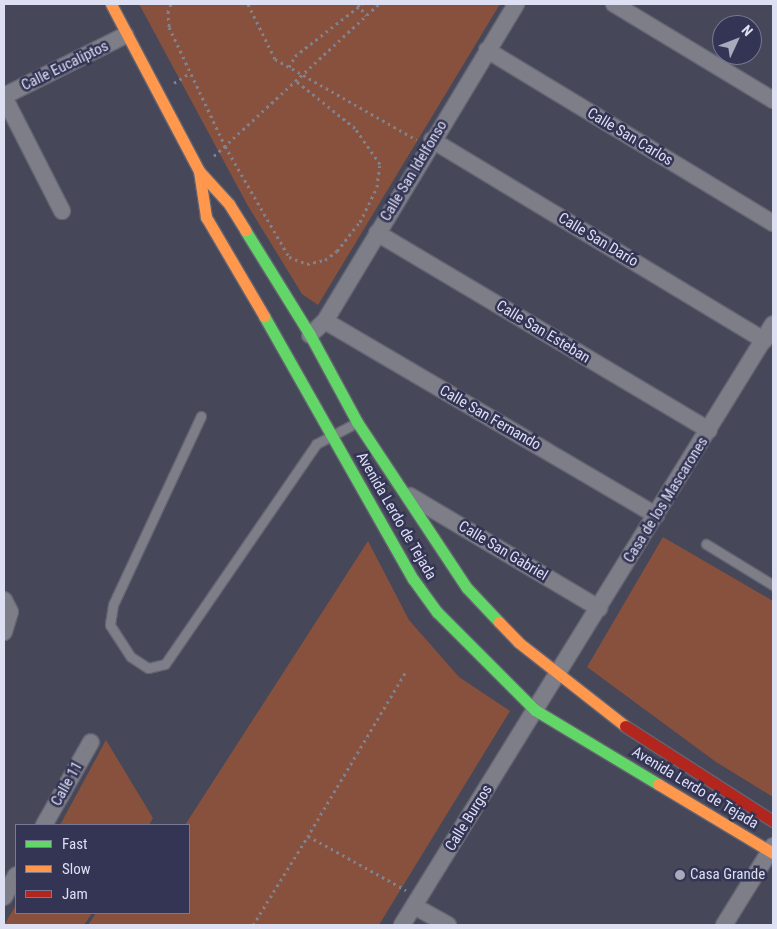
<!DOCTYPE html>
<html>
<head>
<meta charset="utf-8">
<style>
  body { margin:0 }
  #map { position:relative; width:777px; height:929px; overflow:hidden; background:#464758; font-family:"Roboto Condensed",sans-serif }
  div>[style] { position:absolute }
  .green>* { inset:0; background:#87513e }
  .path>* { height:3px; margin-top:-1.5px; transform-origin:0; background:repeating-linear-gradient(90deg,#82828e 0 2.5px,transparent 0 6.5px) }
  .roads { filter:drop-shadow(1px 0 #636472) drop-shadow(-1px 0 #636472) drop-shadow(0 1px #636472) drop-shadow(0 -1px #636472) }
  .lane>* { height:9px; margin:-4.5px; padding:0 4.5px; transform-origin:4.5px; border-radius:4.5px; background:#7e7e89 }
  .street>* { height:16px; margin:-8px; padding:0 8px; transform-origin:8px; border-radius:8px; background:#7e7e89 }
  .fast>* { height:11px; margin:-5.5px; padding:0 5.5px; transform-origin:5.5px; border-radius:5.5px; background:#63d668 }
  .slow>* { height:11px; margin:-5.5px; padding:0 5.5px; transform-origin:5.5px; border-radius:5.5px; background:#ff974d }
  .jam>* { height:11px; margin:-5.5px; padding:0 5.5px; transform-origin:5.5px; border-radius:5.5px; background:#b3261e }
  .dots>* { width:14px; height:14px; translate:-50% -50%; box-sizing:border-box; border:2px solid #343555; border-radius:50% }
  span { translate:-50% -50%; white-space:nowrap; text-align:center; line-height:1.15; -webkit-text-stroke:5px #343555; paint-order:stroke }
  .street-label { font-size:15px; color:#dddff3 }
  .poi-label { font-size:15px; color:#dddff3 }
  .left { translate:0 -50%; text-align:left }
  .frame { position:absolute; inset:0; border:5px solid #dddff3; pointer-events:none }
  .legend { position:absolute; left:15px; top:824px; width:175px; height:90px; box-sizing:border-box; background:#343555; border:1px solid #787994; margin:0; padding:6px 9px; list-style:none; font-size:15px; color:#dddff3 }
  .legend li { display:flex; align-items:center; gap:10px; height:25px }
  .legend b { width:25px; border:1px solid #787994 }
  .north { position:absolute; left:712px; top:15px; width:50px; height:50px; box-sizing:border-box; background:#343555; border:1px solid #787994; border-radius:50%; rotate:47deg; font-size:14px; font-weight:700; line-height:20px; text-align:center; color:#dddff3 }
  .north::after { content:''; display:block; margin:auto; width:18px; height:22px; background:#a8aabd; clip-path:polygon(50% 0,100% 100%,50% 72%,0 100%) }
</style>
</head>
<body>
<div id="map">
  <div class="green">
    <div style="clip-path:polygon(139px 4px,500px 4px,318px 305px,302px 294px,248px 206px)"></div>
    <div style="clip-path:polygon(663px 537px,773px 601px,773px 797px,716px 762px,587px 667px)"></div>
    <div style="clip-path:polygon(368px 541px,409px 620px,459px 677px,510px 711px,379px 925px,88px 925px,96px 913px,189px 913px,189px 825px,185px 825px)"></div>
    <div style="clip-path:polygon(106px 740px,153px 818px,149px 825px,60px 825px)"></div>
    <div style="clip-path:polygon(16px 905px,16px 913px,92px 913px,84px 925px,4px 925px)"></div>
  </div>
  <div class="path">
    <div style="left:171px;top:4px;width:8px;rotate:113deg"></div>
    <div style="left:168px;top:11px;width:16px;rotate:86deg"></div>
    <div style="left:169px;top:27px;width:132px;rotate:64.8deg"></div>
    <div style="left:225px;top:146px;width:128px;rotate:60deg"></div>
    <div style="left:289px;top:257px;width:19px;rotate:21deg"></div>
    <div style="left:307px;top:264px;width:18px;rotate:-13deg"></div>
    <div style="left:325px;top:260px;width:15px;rotate:-37deg"></div>
    <div style="left:337px;top:251px;width:37px;rotate:-52deg"></div>
    <div style="left:360px;top:222px;width:39px;rotate:-64deg"></div>
    <div style="left:377px;top:187px;width:23px;rotate:-83deg"></div>
    <div style="left:380px;top:164px;width:44px;rotate:-124.8deg"></div>
    <div style="left:355px;top:128px;width:77px;rotate:-141.3deg"></div>
    <div style="left:248px;top:4px;width:61px;rotate:63.9deg"></div>
    <div style="left:275px;top:59px;width:163px;rotate:29.7deg"></div>
    <div style="left:358px;top:4px;width:14px;rotate:56deg"></div>
    <div style="left:289px;top:67px;width:13px;rotate:-61deg"></div>
    <div style="left:295px;top:56px;width:85px;rotate:-37.8deg"></div>
    <div style="left:174px;top:83px;width:19px;rotate:-32deg"></div>
    <div style="left:214px;top:156px;width:224px;rotate:-42.7deg"></div>
    <div style="left:405px;top:673px;width:190px;rotate:120.8deg"></div>
    <div style="left:308px;top:836px;width:112px;rotate:28.9deg"></div>
    <div style="left:253px;top:925px;width:105px;rotate:-58.3deg"></div>
  </div>
  <div class="roads">
    <div class="lane">
      <div style="left:201px;top:416px;width:208px;rotate:115deg"></div>
      <div style="left:113px;top:605px;width:20px;rotate:99deg"></div>
      <div style="left:110px;top:625px;width:38px;rotate:57deg"></div>
      <div style="left:131px;top:657px;width:20px;rotate:33deg"></div>
      <div style="left:148px;top:668px;width:17px;rotate:-13deg"></div>
      <div style="left:165px;top:664px;width:267px;rotate:-55.5deg"></div>
      <div style="left:316px;top:444px;width:45px;rotate:-27.7deg"></div>
      <div style="left:706px;top:544px;width:79px;rotate:31.5deg"></div>
    </div>
    <div class="street">
      <div style="left:614px;top:4px;width:186px;rotate:31.1deg"></div>
      <div style="left:487px;top:50px;width:334px;rotate:31.2deg"></div>
      <div style="left:4px;top:96px;width:136px;rotate:-26.6deg"></div>
      <div style="left:4px;top:97px;width:128px;rotate:63deg"></div>
      <div style="left:432px;top:140px;width:388px;rotate:31.1deg"></div>
      <div style="left:377px;top:233px;width:386px;rotate:30.7deg"></div>
      <div style="left:325px;top:321px;width:384px;rotate:30.4deg"></div>
      <div style="left:310px;top:335px;width:21px;rotate:-43deg"></div>
      <div style="left:325px;top:321px;width:370px;rotate:-58.9deg"></div>
      <div style="left:410px;top:496px;width:220px;rotate:30.7deg"></div>
      <div style="left:4px;top:600px;width:13px;rotate:63deg"></div>
      <div style="left:10px;top:612px;width:21px;rotate:107deg"></div>
      <div style="left:44px;top:825px;width:95px;rotate:-60.5deg"></div>
      <div style="left:4px;top:897px;width:25px;rotate:-61deg"></div>
      <div style="left:414px;top:906px;width:39px;rotate:29deg"></div>
      <div style="left:402px;top:925px;width:706px;rotate:-58.31deg"></div>
      <div style="left:724px;top:925px;width:93px;rotate:-58.2deg"></div>
    </div>
    <div class="fast">
      <div style="left:245px;top:230px;width:123px;rotate:58.2deg"></div>
      <div style="left:310px;top:335px;width:99px;rotate:61.6deg"></div>
      <div style="left:357px;top:422px;width:199px;rotate:56.5deg"></div>
      <div style="left:467px;top:588px;width:47px;rotate:46.7deg"></div>
      <div style="left:264px;top:316px;width:302px;rotate:60.5deg"></div>
      <div style="left:413px;top:579px;width:41px;rotate:54deg"></div>
      <div style="left:437px;top:612px;width:139px;rotate:45deg"></div>
      <div style="left:535px;top:710px;width:144px;rotate:31deg"></div>
    </div>
    <div class="slow">
      <div style="left:111px;top:4px;width:189px;rotate:62.2deg"></div>
      <div style="left:199px;top:171px;width:45px;rotate:47.7deg"></div>
      <div style="left:229px;top:204px;width:31px;rotate:58deg"></div>
      <div style="left:199px;top:171px;width:47px;rotate:81.3deg"></div>
      <div style="left:206px;top:217px;width:115px;rotate:59.6deg"></div>
      <div style="left:499px;top:622px;width:28px;rotate:46deg"></div>
      <div style="left:518px;top:642px;width:136px;rotate:38.1deg"></div>
      <div style="left:658px;top:784px;width:134px;rotate:31deg"></div>
    </div>
    <div class="jam">
      <div style="left:625px;top:726px;width:176px;rotate:32.7deg"></div>
    </div>
  </div>
  <div class="dots">
    <div style="left:680px;top:875px;background:#a8aabd"></div>
  </div>
  <div class="street-label">
    <span style="left:65px;top:66px;rotate:-26deg">Calle Eucaliptos</span>
    <span style="left:630px;top:137px;rotate:31deg">Calle San Carlos</span>
    <span style="left:414px;top:171px;rotate:-59deg">Calle San Idelfonso</span>
    <span style="left:598px;top:240px;rotate:31deg">Calle San Darío</span>
    <span style="left:543px;top:332px;rotate:31deg">Calle San Esteban</span>
    <span style="left:490px;top:418px;rotate:30deg">Calle San Fernando</span>
    <span style="left:666px;top:500px;rotate:-58deg">Casa de los Mascarones</span>
    <span style="left:396px;top:516px;rotate:60deg">Avenida Lerdo de Tejada</span>
    <span style="left:503px;top:551px;rotate:31deg">Calle San Gabriel</span>
    <span style="left:67px;top:784px;rotate:-61deg">Calle 11</span>
    <span style="left:695px;top:788px;rotate:31deg">Avenida Lerdo de Tejada</span>
    <span style="left:469px;top:818px;rotate:-58deg">Calle Burgos</span>
  </div>
  <div class="poi-label">
    <span class="left" style="left:690px;top:875px">Casa Grande</span>
  </div>
  <div class="frame"></div>
  <ul class="legend">
  <li><b style="height:6px;background:#63d668"></b>Fast</li>
  <li><b style="height:6px;background:#ff974d"></b>Slow</li>
  <li><b style="height:6px;background:#b3261e"></b>Jam</li>
  </ul>
  <div class="north">N</div>
</div>
</body>
</html>
